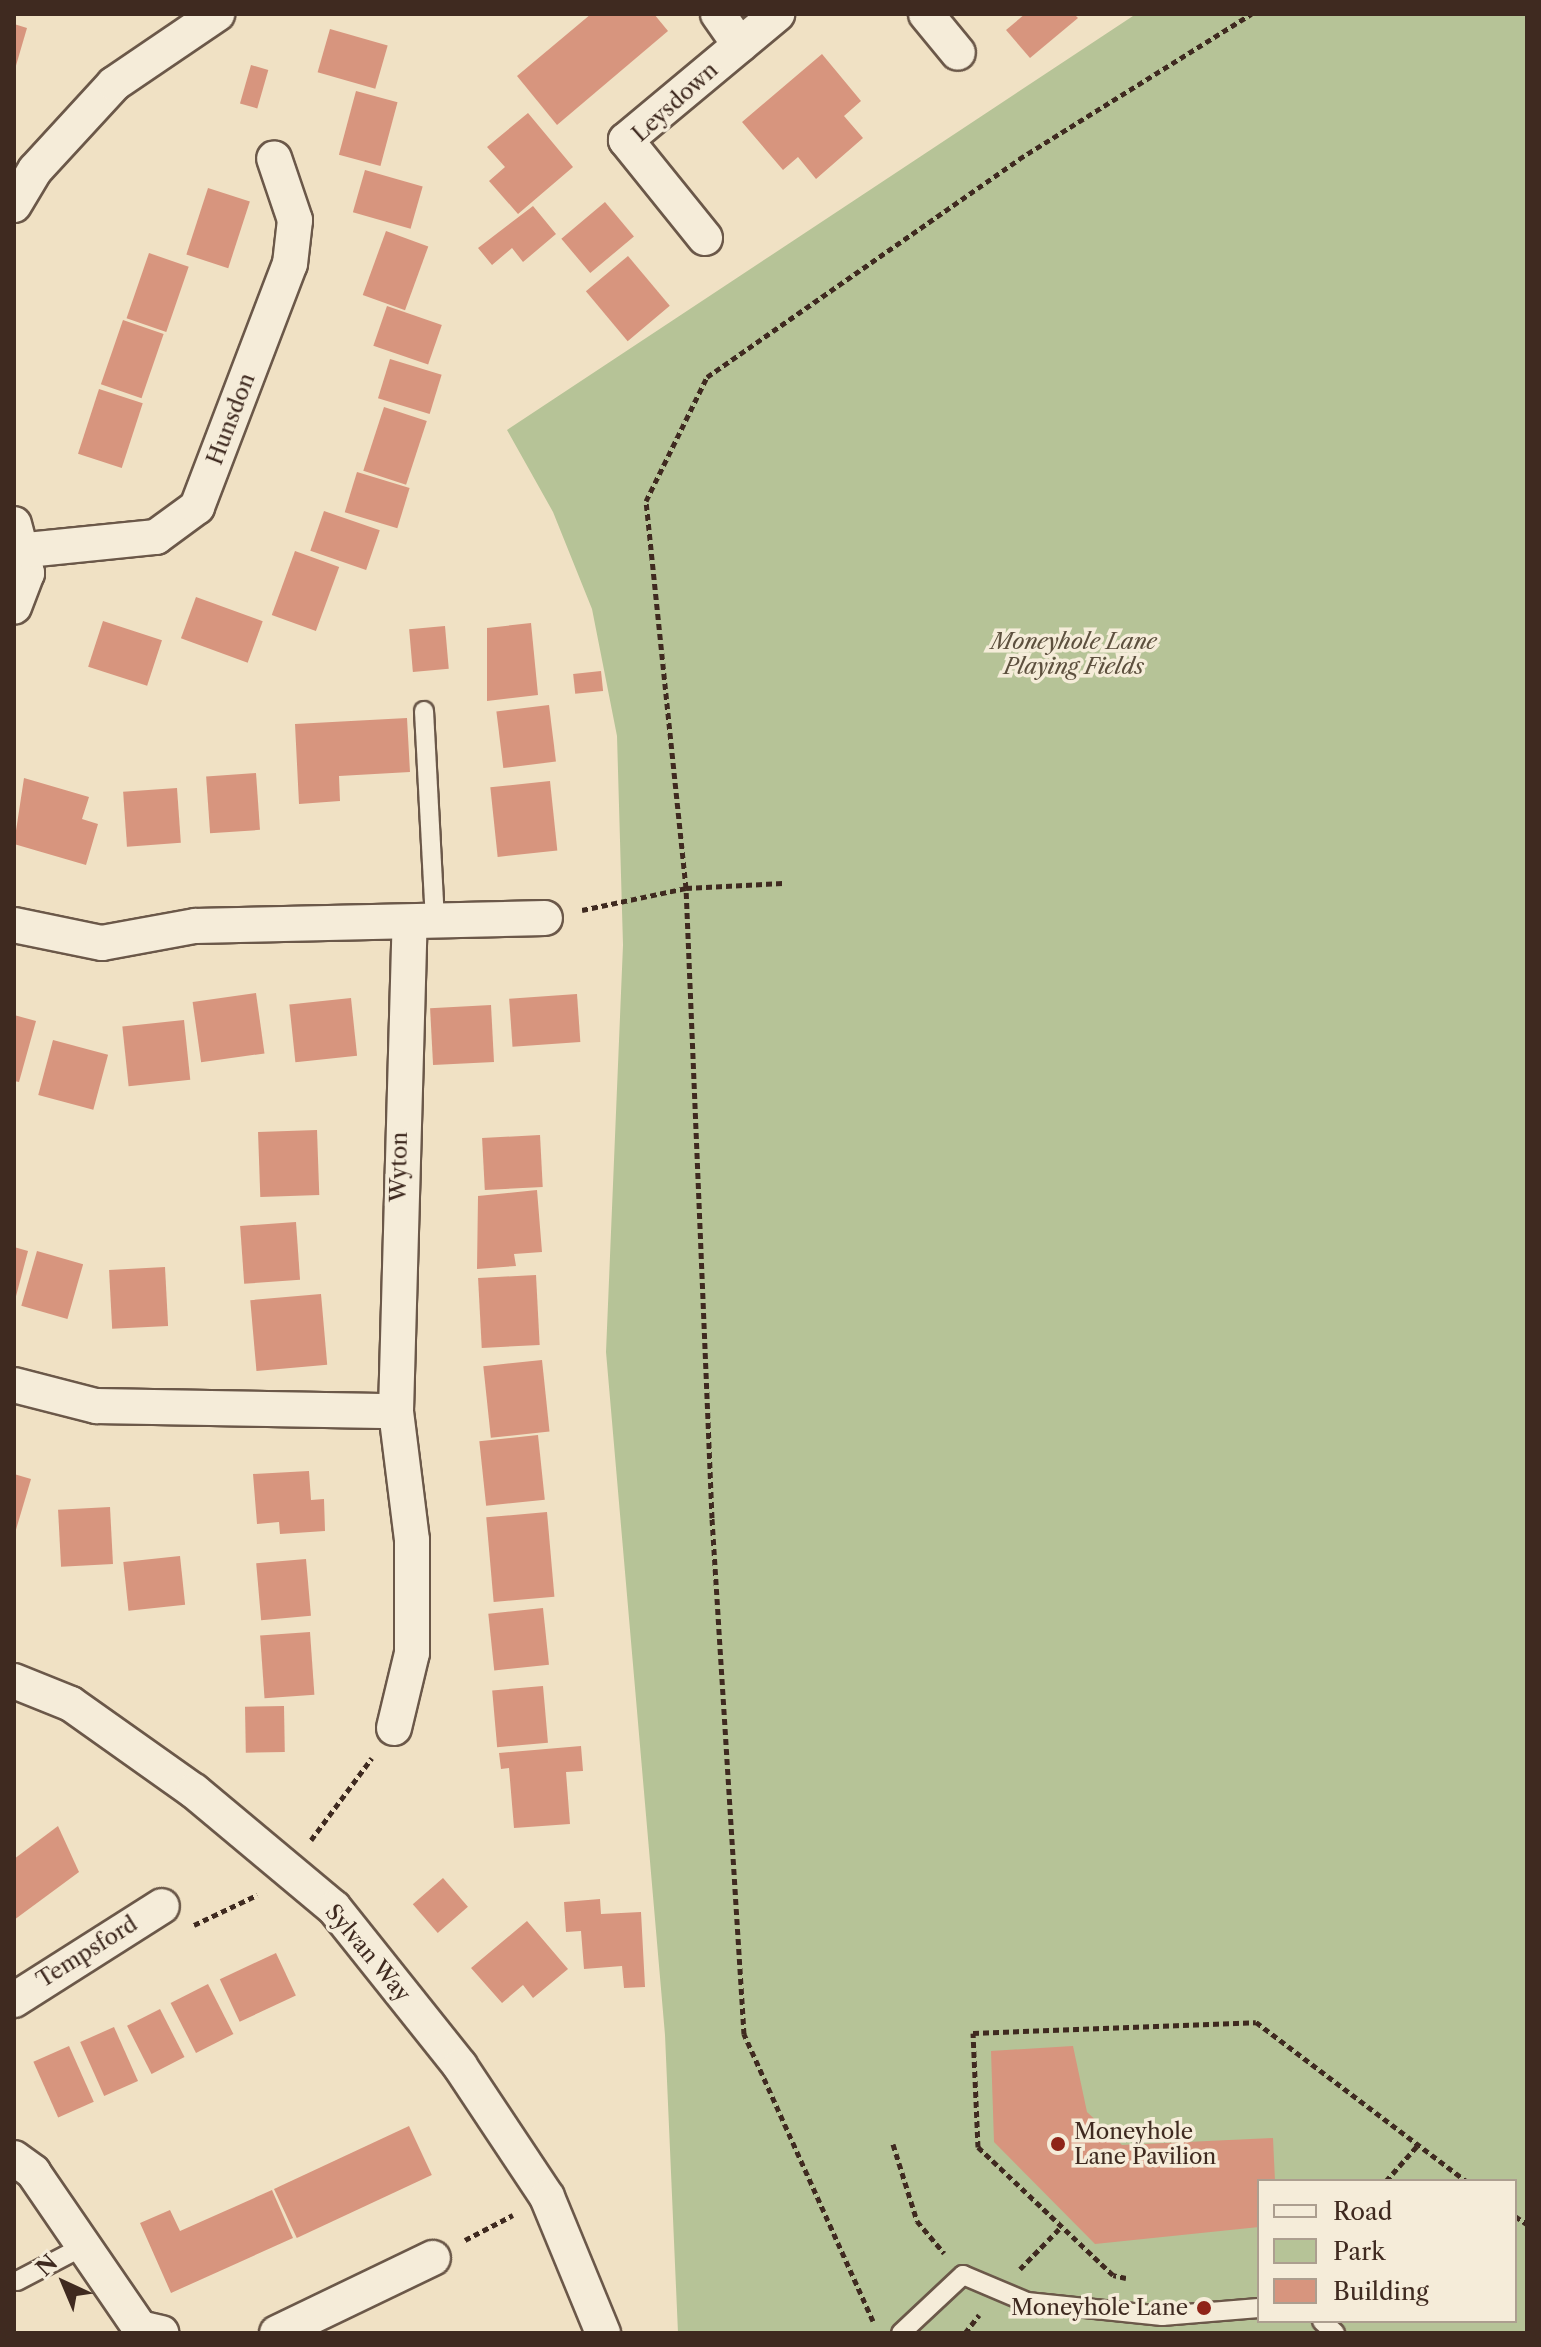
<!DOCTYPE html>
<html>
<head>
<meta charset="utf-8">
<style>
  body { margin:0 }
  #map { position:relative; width:1541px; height:2347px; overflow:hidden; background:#f0e1c4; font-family:"Libre Caslon Text",serif }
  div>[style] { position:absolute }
  .green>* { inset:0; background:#b6c397 }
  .building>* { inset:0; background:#d7957e; transform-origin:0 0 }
  .path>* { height:5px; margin-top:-2.5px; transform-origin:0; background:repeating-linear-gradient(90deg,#3f2a20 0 6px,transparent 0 10px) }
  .roads { filter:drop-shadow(2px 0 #6b5849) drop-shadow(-2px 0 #6b5849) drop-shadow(0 2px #6b5849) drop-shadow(0 -2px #6b5849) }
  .service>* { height:18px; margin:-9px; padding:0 9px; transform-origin:9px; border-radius:9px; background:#f5ecd9 }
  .minor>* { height:34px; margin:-17px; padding:0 17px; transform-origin:17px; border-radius:17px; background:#f5ecd9 }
  .dots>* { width:22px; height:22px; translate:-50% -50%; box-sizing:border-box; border:4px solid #f5ecd9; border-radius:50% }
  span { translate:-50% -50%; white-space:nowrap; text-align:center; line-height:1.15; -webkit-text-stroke:7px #f5ecd9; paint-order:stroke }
  .street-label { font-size:22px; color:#3f2a20 }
  .park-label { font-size:22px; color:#5d503e; font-style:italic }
  .poi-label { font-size:22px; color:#3f2a20 }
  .left { translate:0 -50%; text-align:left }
  .right { translate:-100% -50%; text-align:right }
  .frame { position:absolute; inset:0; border:16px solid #3f2a20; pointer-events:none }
  .legend { position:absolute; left:1257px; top:2179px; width:260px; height:144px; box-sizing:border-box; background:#f5ecd9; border:2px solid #ac9e8f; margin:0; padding:10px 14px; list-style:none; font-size:24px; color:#3f2a20 }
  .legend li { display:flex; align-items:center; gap:16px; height:40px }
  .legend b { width:40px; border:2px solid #ac9e8f }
  .north { position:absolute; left:24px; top:2243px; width:80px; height:80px; -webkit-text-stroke:6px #f5ecd9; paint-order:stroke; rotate:316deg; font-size:22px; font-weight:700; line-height:32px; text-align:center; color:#3f2a20 }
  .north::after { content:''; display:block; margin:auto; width:28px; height:36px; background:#3f2a20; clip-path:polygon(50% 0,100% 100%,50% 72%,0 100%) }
</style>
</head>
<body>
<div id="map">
  <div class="green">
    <div style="clip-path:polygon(evenodd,1136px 14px,1527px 14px,1527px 2333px,678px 2333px,665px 2035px,606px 1352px,623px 945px,617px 736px,592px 609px,553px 512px,507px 430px,1136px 14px,1259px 2181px,1515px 2181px,1515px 2321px,1259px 2321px,1259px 2181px)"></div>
  </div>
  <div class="building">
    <div style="clip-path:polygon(591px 14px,654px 14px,668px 31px,557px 125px,517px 76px)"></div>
    <div style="clip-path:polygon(1025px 14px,1074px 14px,1078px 18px,1030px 58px,1006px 30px)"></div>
    <div style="clip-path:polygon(14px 24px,27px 28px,15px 69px,14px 69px)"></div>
    <div style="left:330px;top:29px;width:60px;height:45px;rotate:16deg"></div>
    <div style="clip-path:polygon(822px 54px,861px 101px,844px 116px,863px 138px,816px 179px,798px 157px,783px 170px,742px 122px)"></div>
    <div style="left:251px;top:65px;width:18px;height:40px;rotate:16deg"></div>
    <div style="left:356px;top:91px;width:43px;height:66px;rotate:15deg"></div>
    <div style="clip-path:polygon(528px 113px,573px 167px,518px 214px,489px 181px,505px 167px,487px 147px)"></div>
    <div style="left:365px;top:170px;width:60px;height:44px;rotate:16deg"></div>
    <div style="left:208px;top:188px;width:44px;height:70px;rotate:18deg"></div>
    <div style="left:605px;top:202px;width:45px;height:57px;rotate:50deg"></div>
    <div style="clip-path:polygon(533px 206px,556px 234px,523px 262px,512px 248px,492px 265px,478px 248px)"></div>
    <div style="left:386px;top:231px;width:45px;height:68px;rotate:20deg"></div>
    <div style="left:149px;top:253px;width:42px;height:69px;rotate:19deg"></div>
    <div style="left:628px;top:256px;width:65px;height:55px;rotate:50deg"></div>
    <div style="left:387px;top:306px;width:58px;height:42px;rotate:19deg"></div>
    <div style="left:123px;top:320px;width:43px;height:68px;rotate:19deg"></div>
    <div style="left:390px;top:359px;width:54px;height:41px;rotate:17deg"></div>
    <div style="left:99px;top:389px;width:46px;height:68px;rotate:18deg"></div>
    <div style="left:384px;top:407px;width:45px;height:67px;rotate:18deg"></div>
    <div style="left:357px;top:472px;width:55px;height:42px;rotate:17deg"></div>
    <div style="left:324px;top:511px;width:59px;height:42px;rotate:19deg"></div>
    <div style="left:295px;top:551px;width:47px;height:68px;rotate:20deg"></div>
    <div style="left:196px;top:597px;width:71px;height:44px;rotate:20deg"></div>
    <div style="left:103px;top:621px;width:62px;height:48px;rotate:18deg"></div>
    <div style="clip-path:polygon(531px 623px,538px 695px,487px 701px,487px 628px)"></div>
    <div style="left:445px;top:626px;width:43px;height:36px;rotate:85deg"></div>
    <div style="left:601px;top:671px;width:20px;height:28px;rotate:84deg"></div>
    <div style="left:549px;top:705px;width:57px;height:53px;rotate:83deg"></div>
    <div style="clip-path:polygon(407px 718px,410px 772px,339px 776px,340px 801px,299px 804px,295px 724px)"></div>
    <div style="left:256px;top:773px;width:57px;height:50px;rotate:86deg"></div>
    <div style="clip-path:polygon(24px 778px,89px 797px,82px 819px,98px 824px,86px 865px,14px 844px)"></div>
    <div style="left:550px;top:781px;width:70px;height:60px;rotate:84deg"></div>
    <div style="left:177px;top:788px;width:55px;height:54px;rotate:86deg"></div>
    <div style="left:256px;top:993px;width:61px;height:64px;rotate:82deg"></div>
    <div style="left:577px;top:994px;width:48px;height:68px;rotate:86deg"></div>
    <div style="left:351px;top:998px;width:58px;height:62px;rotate:84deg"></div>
    <div style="left:491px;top:1005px;width:57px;height:61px;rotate:87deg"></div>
    <div style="clip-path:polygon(14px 1015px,36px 1021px,19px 1082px,14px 1081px)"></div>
    <div style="left:184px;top:1020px;width:60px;height:62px;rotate:84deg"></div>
    <div style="left:53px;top:1040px;width:57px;height:57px;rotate:15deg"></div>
    <div style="left:317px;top:1130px;width:65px;height:59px;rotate:88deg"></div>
    <div style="left:540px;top:1135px;width:52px;height:58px;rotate:87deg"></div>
    <div style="clip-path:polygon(537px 1190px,542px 1252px,514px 1254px,516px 1266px,477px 1269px,478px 1196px)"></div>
    <div style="left:296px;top:1222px;width:58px;height:56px;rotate:86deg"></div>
    <div style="clip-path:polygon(14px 1247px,28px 1251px,15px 1300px,14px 1300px)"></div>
    <div style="left:37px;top:1251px;width:48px;height:57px;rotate:16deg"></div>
    <div style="left:165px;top:1267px;width:59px;height:56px;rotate:87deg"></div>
    <div style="left:536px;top:1275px;width:70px;height:58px;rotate:87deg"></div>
    <div style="left:321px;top:1294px;width:71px;height:71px;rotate:85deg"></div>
    <div style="left:542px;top:1360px;width:72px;height:59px;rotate:84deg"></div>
    <div style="left:538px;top:1435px;width:65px;height:59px;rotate:84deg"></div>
    <div style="clip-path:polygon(309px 1471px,311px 1500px,324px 1499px,325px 1531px,280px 1534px,279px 1522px,257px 1524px,253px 1474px)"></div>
    <div style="clip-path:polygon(14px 1474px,31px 1479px,15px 1533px,14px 1533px)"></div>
    <div style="left:110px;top:1507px;width:57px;height:52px;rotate:87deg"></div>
    <div style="left:547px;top:1512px;width:85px;height:61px;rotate:85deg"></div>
    <div style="left:180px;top:1556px;width:49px;height:57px;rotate:84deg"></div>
    <div style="left:306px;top:1559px;width:57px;height:50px;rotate:85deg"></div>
    <div style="left:543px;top:1608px;width:57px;height:55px;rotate:84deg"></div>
    <div style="left:310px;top:1632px;width:63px;height:50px;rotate:86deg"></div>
    <div style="left:543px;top:1686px;width:57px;height:51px;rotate:85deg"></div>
    <div style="left:284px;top:1706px;width:46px;height:39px;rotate:89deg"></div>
    <div style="clip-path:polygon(581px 1746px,583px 1771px,566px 1772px,570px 1824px,514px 1828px,509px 1768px,501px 1769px,499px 1753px)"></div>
    <div style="clip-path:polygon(58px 1826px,79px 1872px,14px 1920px,14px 1859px)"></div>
    <div style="left:443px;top:1878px;width:38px;height:40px;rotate:49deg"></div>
    <div style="clip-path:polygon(600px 1899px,601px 1914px,641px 1912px,645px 1987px,624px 1988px,622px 1966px,584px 1969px,581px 1931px,566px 1932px,564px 1902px)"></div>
    <div style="clip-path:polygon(527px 1921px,568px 1969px,533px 1998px,523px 1985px,502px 2003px,471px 1968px)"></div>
    <div style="left:276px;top:1953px;width:47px;height:62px;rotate:65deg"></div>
    <div style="left:208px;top:1984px;width:56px;height:42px;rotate:63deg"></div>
    <div style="left:160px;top:2009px;width:54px;height:37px;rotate:63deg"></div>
    <div style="left:114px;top:2027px;width:59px;height:37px;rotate:66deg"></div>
    <div style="left:69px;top:2046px;width:61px;height:39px;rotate:66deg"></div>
    <div style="clip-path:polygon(1073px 2046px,1087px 2112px,1122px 2145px,1273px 2138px,1275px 2181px,1259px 2181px,1259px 2227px,1095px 2244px,994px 2142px,991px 2051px)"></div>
    <div style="left:409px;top:2126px;width:54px;height:149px;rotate:65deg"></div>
    <div style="clip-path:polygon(272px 2190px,293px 2238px,171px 2293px,140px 2223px,170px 2210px,180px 2231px)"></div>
  </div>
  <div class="path">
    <div style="left:582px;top:910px;width:106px;rotate:-11.9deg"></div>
    <div style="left:686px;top:888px;width:97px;rotate:-3deg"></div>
    <div style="left:311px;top:1840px;width:102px;rotate:-53.4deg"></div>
    <div style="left:194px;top:1925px;width:70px;rotate:-25.5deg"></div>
    <div style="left:893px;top:2144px;width:81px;rotate:72.7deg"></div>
    <div style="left:917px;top:2221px;width:42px;rotate:49.8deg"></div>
    <div style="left:1386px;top:2181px;width:48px;rotate:-48.4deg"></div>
    <div style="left:1515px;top:2216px;width:14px;rotate:34deg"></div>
    <div style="left:465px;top:2240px;width:54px;rotate:-27.5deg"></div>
    <div style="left:1020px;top:2269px;width:60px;rotate:-45.7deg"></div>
    <div style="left:1126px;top:2278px;width:13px;rotate:-167deg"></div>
    <div style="left:1113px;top:2275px;width:186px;rotate:-136.5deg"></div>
    <div style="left:978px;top:2147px;width:114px;rotate:-92.5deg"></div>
    <div style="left:973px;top:2033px;width:283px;rotate:-2.2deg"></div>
    <div style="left:1256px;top:2022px;width:263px;rotate:37.1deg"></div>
    <div style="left:873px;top:2321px;width:315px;rotate:-114.2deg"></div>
    <div style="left:744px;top:2034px;width:517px;rotate:-93.55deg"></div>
    <div style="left:712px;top:1518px;width:631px;rotate:-92.36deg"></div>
    <div style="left:686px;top:888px;width:389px;rotate:-95.9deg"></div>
    <div style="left:646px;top:501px;width:138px;rotate:-63.8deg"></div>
    <div style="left:707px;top:377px;width:381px;rotate:-34.9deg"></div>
    <div style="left:1019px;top:159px;width:274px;rotate:-32deg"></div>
    <div style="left:965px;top:2333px;width:23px;rotate:-52deg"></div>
  </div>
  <div class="roads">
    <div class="service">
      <div style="left:424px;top:711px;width:210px;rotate:87deg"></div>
      <div style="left:17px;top:2281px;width:76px;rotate:-27.6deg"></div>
      <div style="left:1322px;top:2321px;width:18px;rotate:43deg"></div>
      <div style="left:901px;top:2333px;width:85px;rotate:-43.1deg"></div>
      <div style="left:963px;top:2275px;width:69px;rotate:22.9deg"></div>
      <div style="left:1027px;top:2302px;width:136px;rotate:5.9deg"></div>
      <div style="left:1162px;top:2316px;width:97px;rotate:-4.7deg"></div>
    </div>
    <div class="minor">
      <div style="left:718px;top:14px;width:38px;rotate:55deg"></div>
      <div style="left:926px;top:14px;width:50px;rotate:50.6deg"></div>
      <div style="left:14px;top:205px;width:41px;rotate:-59deg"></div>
      <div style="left:35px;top:170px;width:117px;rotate:-47.4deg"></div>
      <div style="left:114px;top:84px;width:125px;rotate:-34.2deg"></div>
      <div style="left:705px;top:238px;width:126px;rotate:-128.9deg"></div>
      <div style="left:626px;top:140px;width:197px;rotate:-39.8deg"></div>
      <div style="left:14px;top:524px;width:51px;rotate:75.1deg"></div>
      <div style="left:27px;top:573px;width:36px;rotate:111deg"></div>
      <div style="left:27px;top:550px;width:130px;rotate:-5.8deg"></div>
      <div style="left:156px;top:537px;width:51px;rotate:-36.2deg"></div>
      <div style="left:197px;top:507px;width:260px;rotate:-69.1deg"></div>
      <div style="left:290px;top:264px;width:44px;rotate:-83.5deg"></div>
      <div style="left:295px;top:220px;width:65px;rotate:-108.7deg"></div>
      <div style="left:14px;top:925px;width:90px;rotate:11.6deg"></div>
      <div style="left:102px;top:943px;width:95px;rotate:-10.4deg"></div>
      <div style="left:195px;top:926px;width:350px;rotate:-1.3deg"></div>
      <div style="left:14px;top:1385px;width:85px;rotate:14.4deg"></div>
      <div style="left:96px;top:1406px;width:300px;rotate:1deg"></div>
      <div style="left:14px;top:1681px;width:61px;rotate:22deg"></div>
      <div style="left:71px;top:1704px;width:151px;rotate:35.3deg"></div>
      <div style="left:194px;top:1791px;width:182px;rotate:39.9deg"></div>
      <div style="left:334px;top:1908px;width:202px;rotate:51.4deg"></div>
      <div style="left:460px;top:2066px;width:157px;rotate:56.4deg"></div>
      <div style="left:547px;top:2197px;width:147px;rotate:67.6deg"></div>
      <div style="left:394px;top:1728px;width:77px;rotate:-76.5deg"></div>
      <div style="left:412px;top:1653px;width:113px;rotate:-90deg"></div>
      <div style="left:412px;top:1540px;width:130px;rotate:-97.1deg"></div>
      <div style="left:396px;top:1411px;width:489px;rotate:-88.4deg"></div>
      <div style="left:14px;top:2000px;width:175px;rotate:-32.4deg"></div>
      <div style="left:14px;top:2158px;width:24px;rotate:36deg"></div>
      <div style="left:33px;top:2172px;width:189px;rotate:55.6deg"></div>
      <div style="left:140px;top:2328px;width:22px;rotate:13deg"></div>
      <div style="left:277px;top:2333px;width:173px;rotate:-25.7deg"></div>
    </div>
  </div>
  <div class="dots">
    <div style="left:1058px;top:2144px;background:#8f2418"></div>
    <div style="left:1204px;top:2308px;background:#8f2418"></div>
  </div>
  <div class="street-label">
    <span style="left:675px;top:102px;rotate:-42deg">Leysdown</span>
    <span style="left:231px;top:419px;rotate:-69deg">Hunsdon</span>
    <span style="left:399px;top:1167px;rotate:-89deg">Wyton</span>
    <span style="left:87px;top:1952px;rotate:-32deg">Tempsford</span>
    <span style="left:368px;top:1953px;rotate:50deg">Sylvan Way</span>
  </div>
  <div class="park-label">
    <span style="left:1074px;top:654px">Moneyhole Lane<br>Playing Fields</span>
  </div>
  <div class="poi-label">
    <span class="left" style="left:1074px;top:2144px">Moneyhole<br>Lane Pavilion</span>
    <span class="right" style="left:1188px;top:2308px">Moneyhole Lane</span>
  </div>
  <div class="frame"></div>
  <ul class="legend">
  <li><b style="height:10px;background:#f5ecd9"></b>Road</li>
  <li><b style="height:22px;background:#b6c397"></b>Park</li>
  <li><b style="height:22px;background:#d7957e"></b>Building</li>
  </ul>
  <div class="north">N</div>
</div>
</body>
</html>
